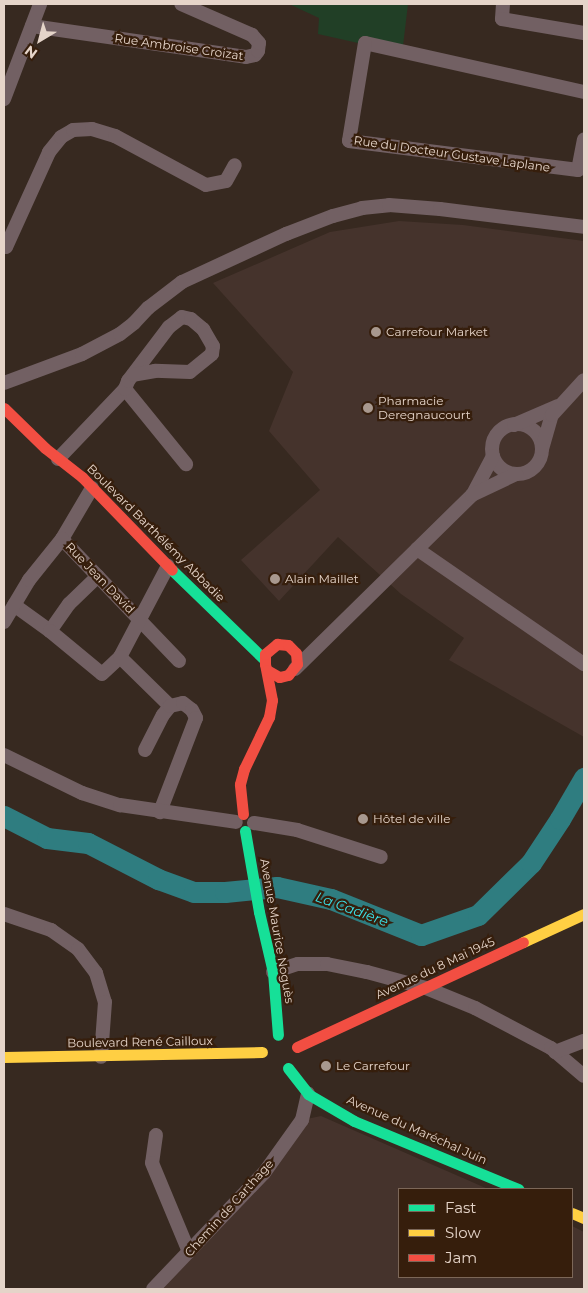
<!DOCTYPE html>
<html>
<head>
<meta charset="utf-8">
<style>
  body { margin:0 }
  #map { position:relative; width:588px; height:1293px; overflow:hidden; background:#372920; font-family:Montserrat,sans-serif }
  div>[style] { position:absolute }
  .commercial>* { inset:0; background:#45332c }
  .green>* { inset:0; background:#213f26 }
  .river>* { height:21px; margin:-10.5px; padding:0 10.5px; transform-origin:10.5px; border-radius:10.5px; background:#2f7d80 }
  .street>* { height:14px; margin:-7px; padding:0 7px; transform-origin:7px; border-radius:7px; background:#726063 }
  .street>.ring { margin:-7px; padding:0; box-sizing:content-box; background:none; border:14px solid #726063; border-radius:50% }
  .fast>* { height:11px; margin:-5.5px; padding:0 5.5px; transform-origin:5.5px; border-radius:5.5px; background:#16e098 }
  .slow>* { height:11px; margin:-5.5px; padding:0 5.5px; transform-origin:5.5px; border-radius:5.5px; background:#ffcf43 }
  .jam>* { height:11px; margin:-5.5px; padding:0 5.5px; transform-origin:5.5px; border-radius:5.5px; background:#f24e42 }
  .dots>* { width:14px; height:14px; translate:-50% -50%; box-sizing:border-box; border:2px solid #361e0c; border-radius:50% }
  span { translate:-50% -50%; white-space:nowrap; text-align:center; line-height:1.15; -webkit-text-stroke:4.5px #361e0c; paint-order:stroke }
  .street-label { font-size:12px; color:#e5d4c9 }
  .poi-label { font-size:12px; color:#e5d4c9 }
  .left { translate:0 -50%; text-align:left }
  .water-label { font-size:14px; color:#3ae2ea; font-style:italic }
  .frame { position:absolute; inset:0; border:5px solid #e5d4c9; pointer-events:none }
  .legend { position:absolute; left:398px; top:1188px; width:175px; height:90px; box-sizing:border-box; background:#361e0c; border:1px solid #7c6758; margin:0; padding:6px 9px; list-style:none; font-size:15px; color:#e5d4c9 }
  .legend li { display:flex; align-items:center; gap:10px; height:25px }
  .legend b { width:25px; border:1px solid #7c6758 }
  .north { position:absolute; left:15px; top:15px; width:50px; height:50px; -webkit-text-stroke:4px #361e0c; paint-order:stroke; rotate:217deg; font-size:14px; font-weight:700; line-height:20px; text-align:center; color:#e5d4c9 }
  .north::after { content:''; display:block; margin:auto; width:18px; height:22px; background:#e5d4c9; clip-path:polygon(50% 0,100% 100%,50% 72%,0 100%) }
</style>
</head>
<body>
<div id="map">
  <div class="commercial">
    <div style="clip-path:polygon(399px 221px,463px 225px,584px 241px,584px 737px,449px 660px,464px 638px,401px 594px,338px 537px,279px 601px,241px 560px,320px 490px,269px 431px,293px 372px,213px 283px,330px 232px)"></div>
    <div style="clip-path:polygon(321px 1116px,488px 1189px,399px 1189px,399px 1277px,572px 1277px,572px 1226px,584px 1232px,584px 1289px,153px 1289px,302px 1120px)"></div>
  </div>
  <div class="green">
    <div style="clip-path:polygon(289px 4px,408px 4px,403px 46px,360px 37px,358px 43px,318px 34px,319px 18px)"></div>
  </div>
  <div class="river">
    <div style="left:4px;top:816px;width:48px;rotate:27.1deg"></div>
    <div style="left:47px;top:838px;width:41px;rotate:7deg"></div>
    <div style="left:88px;top:843px;width:79px;rotate:27.2deg"></div>
    <div style="left:158px;top:879px;width:38px;rotate:20deg"></div>
    <div style="left:194px;top:892px;width:31px"></div>
    <div style="left:225px;top:892px;width:52px;rotate:-5.5deg"></div>
    <div style="left:277px;top:887px;width:55px;rotate:12.5deg"></div>
    <div style="left:331px;top:899px;width:97px;rotate:21.8deg"></div>
    <div style="left:421px;top:935px;width:60px;rotate:-19.3deg"></div>
    <div style="left:478px;top:915px;width:74px;rotate:-44.5deg"></div>
    <div style="left:531px;top:863px;width:53px;rotate:-56.6deg"></div>
    <div style="left:560px;top:819px;width:48px;rotate:-59.7deg"></div>
  </div>
  <div class="street">
    <div style="left:503px;top:4px;width:15px;rotate:94deg"></div>
    <div style="left:502px;top:19px;width:83px;rotate:9.7deg"></div>
    <div style="left:32px;top:26px;width:216px;rotate:8.2deg"></div>
    <div style="left:246px;top:57px;width:9px;rotate:-13deg"></div>
    <div style="left:255px;top:55px;width:5px;rotate:-53deg"></div>
    <div style="left:258px;top:51px;width:8px;rotate:-83deg"></div>
    <div style="left:259px;top:43px;width:11px;rotate:-131deg"></div>
    <div style="left:252px;top:35px;width:77px;rotate:-156.4deg"></div>
    <div style="left:584px;top:92px;width:224px;rotate:-167.4deg"></div>
    <div style="left:365px;top:43px;width:99px;rotate:99.3deg"></div>
    <div style="left:349px;top:141px;width:231px;rotate:7.2deg"></div>
    <div style="left:578px;top:170px;width:31px;rotate:-79deg"></div>
    <div style="left:4px;top:99px;width:102px;rotate:-69.2deg"></div>
    <div style="left:4px;top:246px;width:2px;rotate:27deg"></div>
    <div style="left:6px;top:247px;width:104px;rotate:-65.6deg"></div>
    <div style="left:49px;top:152px;width:19px;rotate:-51deg"></div>
    <div style="left:61px;top:137px;width:14px;rotate:-30deg"></div>
    <div style="left:73px;top:130px;width:19px;rotate:-3deg"></div>
    <div style="left:92px;top:129px;width:24px;rotate:17deg"></div>
    <div style="left:115px;top:136px;width:103px;rotate:28.3deg"></div>
    <div style="left:206px;top:185px;width:20px;rotate:-11deg"></div>
    <div style="left:226px;top:181px;width:18px;rotate:-61deg"></div>
    <div style="left:4px;top:383px;width:83px;rotate:-20.4deg"></div>
    <div style="left:82px;top:354px;width:43px;rotate:-27.8deg"></div>
    <div style="left:120px;top:334px;width:18px;rotate:-38deg"></div>
    <div style="left:134px;top:323px;width:21px;rotate:-47deg"></div>
    <div style="left:148px;top:308px;width:43px;rotate:-37.4deg"></div>
    <div style="left:182px;top:282px;width:115px;rotate:-24.8deg"></div>
    <div style="left:286px;top:234px;width:50px;rotate:-21deg"></div>
    <div style="left:333px;top:216px;width:30px;rotate:-15deg"></div>
    <div style="left:362px;top:208px;width:27px;rotate:-6deg"></div>
    <div style="left:389px;top:205px;width:51px;rotate:4.5deg"></div>
    <div style="left:440px;top:209px;width:145px;rotate:7.1deg"></div>
    <div style="left:125px;top:389px;width:97px;rotate:50.9deg"></div>
    <div class="ring" style="left:492px;top:424px;width:36px;height:36px"></div>
    <div style="left:514px;top:425px;width:48px;rotate:-23.4deg"></div>
    <div style="left:542px;top:449px;width:35px;rotate:-74deg"></div>
    <div style="left:552px;top:415px;width:47px;rotate:-47.6deg"></div>
    <div style="left:58px;top:459px;width:97px;rotate:-46.3deg"></div>
    <div style="left:125px;top:389px;width:9px;rotate:-69deg"></div>
    <div style="left:128px;top:381px;width:68px;rotate:-52.8deg"></div>
    <div style="left:169px;top:327px;width:16px;rotate:-38deg"></div>
    <div style="left:182px;top:317px;width:9px;rotate:13deg"></div>
    <div style="left:191px;top:319px;width:16px;rotate:40deg"></div>
    <div style="left:203px;top:329px;width:20px;rotate:60deg"></div>
    <div style="left:213px;top:346px;width:8px;rotate:97deg"></div>
    <div style="left:212px;top:354px;width:28px;rotate:141deg"></div>
    <div style="left:190px;top:372px;width:35px;rotate:-178deg"></div>
    <div style="left:155px;top:371px;width:22px;rotate:170deg"></div>
    <div style="left:92px;top:488px;width:59px;rotate:120.5deg"></div>
    <div style="left:62px;top:539px;width:169px;rotate:46.2deg"></div>
    <div style="left:473px;top:494px;width:43px;rotate:-62.2deg"></div>
    <div style="left:417px;top:549px;width:203px;rotate:34.6deg"></div>
    <div style="left:14px;top:605px;width:44px;rotate:35.8deg"></div>
    <div style="left:50px;top:631px;width:33px;rotate:-55deg"></div>
    <div style="left:69px;top:604px;width:40px;rotate:-44deg"></div>
    <div style="left:4px;top:622px;width:49px;rotate:-59.2deg"></div>
    <div style="left:29px;top:580px;width:53px;rotate:-51.2deg"></div>
    <div style="left:50px;top:631px;width:67px;rotate:39.6deg"></div>
    <div style="left:102px;top:674px;width:25px;rotate:-43deg"></div>
    <div style="left:120px;top:657px;width:103px;rotate:-62.2deg"></div>
    <div style="left:120px;top:657px;width:70px;rotate:44.4deg"></div>
    <div style="left:295px;top:669px;width:248px;rotate:-44.5deg"></div>
    <div style="left:472px;top:495px;width:49px;rotate:-25.5deg"></div>
    <div style="left:145px;top:750px;width:39px;rotate:-63deg"></div>
    <div style="left:163px;top:715px;width:11px;rotate:-52deg"></div>
    <div style="left:170px;top:706px;width:13px;rotate:-13deg"></div>
    <div style="left:183px;top:703px;width:11px;rotate:38deg"></div>
    <div style="left:192px;top:710px;width:9px;rotate:63deg"></div>
    <div style="left:196px;top:718px;width:101px;rotate:111deg"></div>
    <div style="left:4px;top:755px;width:87px;rotate:26deg"></div>
    <div style="left:82px;top:793px;width:40px;rotate:18deg"></div>
    <div style="left:120px;top:805px;width:117px;rotate:8.3deg"></div>
    <div style="left:254px;top:823px;width:44px;rotate:9.2deg"></div>
    <div style="left:297px;top:830px;width:88px;rotate:17.8deg"></div>
    <div style="left:4px;top:914px;width:50px;rotate:18.8deg"></div>
    <div style="left:51px;top:930px;width:33px;rotate:35deg"></div>
    <div style="left:78px;top:949px;width:30px;rotate:53deg"></div>
    <div style="left:96px;top:973px;width:30px;rotate:73deg"></div>
    <div style="left:105px;top:1002px;width:55px;rotate:94.2deg"></div>
    <div style="left:273px;top:972px;width:26px;rotate:-18deg"></div>
    <div style="left:298px;top:964px;width:29px"></div>
    <div style="left:327px;top:964px;width:41px;rotate:11.3deg"></div>
    <div style="left:367px;top:972px;width:61px;rotate:15.2deg"></div>
    <div style="left:426px;top:988px;width:53px;rotate:22.2deg"></div>
    <div style="left:475px;top:1008px;width:86px;rotate:27.8deg"></div>
    <div style="left:551px;top:1048px;width:43px;rotate:40.3deg"></div>
    <div style="left:555px;top:1052px;width:31px;rotate:-21deg"></div>
    <div style="left:156px;top:1135px;width:28px;rotate:98deg"></div>
    <div style="left:152px;top:1163px;width:96px;rotate:67.4deg"></div>
    <div style="left:153px;top:1289px;width:161px;rotate:-46.3deg"></div>
    <div style="left:264px;top:1173px;width:65px;rotate:-54.4deg"></div>
    <div style="left:302px;top:1120px;width:27px;rotate:-77deg"></div>
  </div>
  <div class="fast">
    <div style="left:172px;top:570px;width:128px;rotate:44.1deg"></div>
    <div style="left:245px;top:831px;width:82px;rotate:80.2deg"></div>
    <div style="left:259px;top:912px;width:62px;rotate:76.9deg"></div>
    <div style="left:273px;top:972px;width:63px;rotate:85.5deg"></div>
    <div style="left:288px;top:1068px;width:33px;rotate:52deg"></div>
    <div style="left:308px;top:1094px;width:53px;rotate:30.4deg"></div>
    <div style="left:354px;top:1121px;width:178px;rotate:22.5deg"></div>
  </div>
  <div class="slow">
    <div style="left:523px;top:942px;width:67px;rotate:-24.7deg"></div>
    <div style="left:4px;top:1057px;width:258px;rotate:-1.1deg"></div>
    <div style="left:572px;top:1213px;width:13px;rotate:23deg"></div>
  </div>
  <div class="jam">
    <div style="left:4px;top:408px;width:57px;rotate:44.3deg"></div>
    <div style="left:45px;top:448px;width:47px;rotate:38.1deg"></div>
    <div style="left:82px;top:477px;width:129px;rotate:45.9deg"></div>
    <div style="left:243px;top:814px;width:30px;rotate:-96deg"></div>
    <div style="left:240px;top:784px;width:16px;rotate:-75deg"></div>
    <div style="left:244px;top:769px;width:58px;rotate:-64.3deg"></div>
    <div style="left:269px;top:717px;width:17px;rotate:-80deg"></div>
    <div style="left:272px;top:700px;width:37px;rotate:-101deg"></div>
    <div style="left:265px;top:664px;width:10px;rotate:-90deg"></div>
    <div style="left:265px;top:654px;width:16px;rotate:-40deg"></div>
    <div style="left:277px;top:644px;width:11px;rotate:5deg"></div>
    <div style="left:288px;top:645px;width:11px;rotate:45deg"></div>
    <div style="left:296px;top:653px;width:11px;rotate:85deg"></div>
    <div style="left:297px;top:664px;width:14px;rotate:129deg"></div>
    <div style="left:288px;top:675px;width:9px;rotate:167deg"></div>
    <div style="left:279px;top:677px;width:14px;rotate:-150deg"></div>
    <div style="left:297px;top:1047px;width:249px;rotate:-24.9deg"></div>
  </div>
  <div class="dots">
    <div style="left:376px;top:332px;background:#a8988e"></div>
    <div style="left:368px;top:408px;background:#a8988e"></div>
    <div style="left:275px;top:579px;background:#a8988e"></div>
    <div style="left:363px;top:819px;background:#a8988e"></div>
    <div style="left:326px;top:1066px;background:#a8988e"></div>
  </div>
  <div class="street-label">
    <span style="left:179px;top:47px;rotate:8deg">Rue Ambroise Croizat</span>
    <span style="left:452px;top:154px;rotate:8deg">Rue du Docteur Gustave Laplane</span>
    <span style="left:156px;top:533px;rotate:45deg">Boulevard Barthélémy Abbadie</span>
    <span style="left:100px;top:578px;rotate:46deg">Rue Jean David</span>
    <span style="left:277px;top:931px;rotate:80deg">Avenue Maurice Noguès</span>
    <span style="left:435px;top:968px;rotate:-25deg">Avenue du 8 Mai 1945</span>
    <span style="left:140px;top:1042px;rotate:-1deg">Boulevard René Cailloux</span>
    <span style="left:417px;top:1130px;rotate:24deg">Avenue du Maréchal Juin</span>
    <span style="left:229px;top:1208px;rotate:-48deg">Chemin de Carthage</span>
  </div>
  <div class="poi-label">
    <span class="left" style="left:386px;top:332px">Carrefour Market</span>
    <span class="left" style="left:378px;top:408px">Pharmacie<br>Deregnaucourt</span>
    <span class="left" style="left:285px;top:579px">Alain Maillet</span>
    <span class="left" style="left:373px;top:819px">Hôtel de ville</span>
    <span class="left" style="left:336px;top:1066px">Le Carrefour</span>
  </div>
  <div class="water-label">
    <span style="left:352px;top:909px;rotate:20deg">La Cadière</span>
  </div>
  <div class="frame"></div>
  <ul class="legend">
  <li><b style="height:6px;background:#16e098"></b>Fast</li>
  <li><b style="height:6px;background:#ffcf43"></b>Slow</li>
  <li><b style="height:6px;background:#f24e42"></b>Jam</li>
  </ul>
  <div class="north">N</div>
</div>
</body>
</html>
